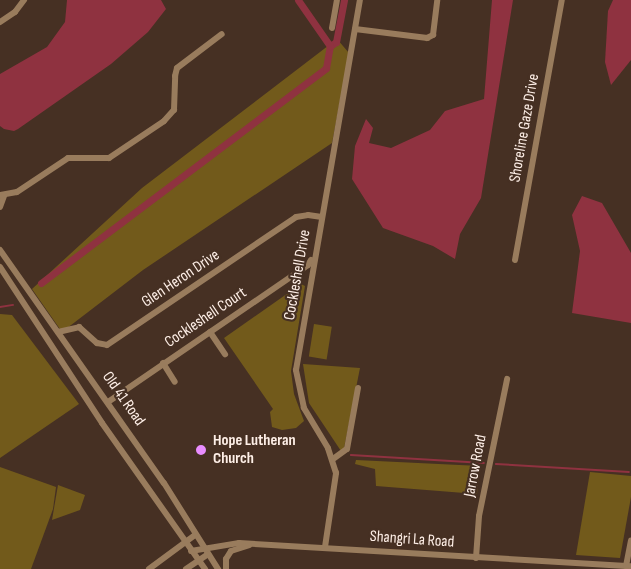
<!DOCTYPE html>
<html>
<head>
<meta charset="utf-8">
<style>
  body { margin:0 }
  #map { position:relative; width:631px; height:569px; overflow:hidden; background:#463023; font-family:"Sofia Sans Condensed",sans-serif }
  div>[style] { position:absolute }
  .green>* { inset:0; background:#725a1b; transform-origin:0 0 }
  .water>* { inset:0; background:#8f3240 }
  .stream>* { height:1.5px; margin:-0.75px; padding:0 0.75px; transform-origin:0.75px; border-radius:0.75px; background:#8f3240 }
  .canal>* { height:7px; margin:-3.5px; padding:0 3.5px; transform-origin:3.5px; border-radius:3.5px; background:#8f3240 }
  .minor>* { height:6px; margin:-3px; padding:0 3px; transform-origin:3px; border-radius:3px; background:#997c5d }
  .dots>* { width:16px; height:16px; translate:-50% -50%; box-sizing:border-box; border:3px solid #463023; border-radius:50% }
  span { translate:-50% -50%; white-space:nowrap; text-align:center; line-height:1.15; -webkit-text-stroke:4.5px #463023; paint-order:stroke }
  .street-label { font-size:16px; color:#feefe7 }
  .poi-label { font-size:16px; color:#feefe7; font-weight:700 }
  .left { translate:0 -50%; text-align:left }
</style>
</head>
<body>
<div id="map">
  <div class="green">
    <div style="clip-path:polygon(337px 39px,349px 53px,332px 143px,143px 270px,62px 332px,32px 289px,142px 188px)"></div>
    <div style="clip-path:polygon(301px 284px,305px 286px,291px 371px,294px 394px,304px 421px,296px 428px,282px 430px,272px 427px,270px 412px,273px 409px,224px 338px)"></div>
    <div style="clip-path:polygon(0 314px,12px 315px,79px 404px,0 458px)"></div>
    <div style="left:314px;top:324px;width:18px;height:33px;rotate:9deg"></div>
    <div style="clip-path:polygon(303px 364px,360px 368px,344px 448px,341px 451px,309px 403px)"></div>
    <div style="clip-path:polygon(356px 460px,480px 466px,477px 494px,376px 486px,375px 469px,355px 464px)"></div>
    <div style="clip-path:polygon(0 467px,56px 487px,53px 509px,31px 569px,0 569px)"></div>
    <div style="clip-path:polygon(590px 472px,631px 476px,631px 497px,620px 558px,576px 555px)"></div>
    <div style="clip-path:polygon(58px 485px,85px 495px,80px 510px,52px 520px)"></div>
  </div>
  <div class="water">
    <div style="clip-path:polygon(67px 0,161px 0,166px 9px,148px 32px,111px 64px,18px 129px,14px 131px,4px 129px,0 126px,0 74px,47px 47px,65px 22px)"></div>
    <div style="clip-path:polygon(492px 0,513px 0,481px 198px,460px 234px,455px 259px,433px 246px,383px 228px,352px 179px,355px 146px,366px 119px,373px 128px,369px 143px,391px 148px,430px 130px,445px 111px,484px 99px)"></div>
    <div style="clip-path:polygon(613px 0,631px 0,631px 60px,611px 85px,605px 62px,608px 11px)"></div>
    <div style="clip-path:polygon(582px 196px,602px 203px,631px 253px,631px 323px,572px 313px,580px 251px,572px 215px)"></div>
  </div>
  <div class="stream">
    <div style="left:0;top:307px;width:13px;rotate:-9deg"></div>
    <div style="left:351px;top:455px;width:133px;rotate:3.4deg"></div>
    <div style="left:496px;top:464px;width:133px;rotate:3.4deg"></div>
  </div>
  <div class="canal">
    <div style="left:330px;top:46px;width:7px;rotate:-34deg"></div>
    <div style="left:336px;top:42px;width:43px;rotate:-79.2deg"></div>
    <div style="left:41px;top:283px;width:357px;rotate:-37deg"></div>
    <div style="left:326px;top:68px;width:22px;rotate:-80deg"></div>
    <div style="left:330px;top:46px;width:56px;rotate:-124.8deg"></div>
  </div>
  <div class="minor">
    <div style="left:0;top:22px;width:18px;rotate:-34deg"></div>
    <div style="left:15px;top:12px;width:15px;rotate:-53deg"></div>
    <div style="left:332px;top:28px;width:28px;rotate:-80deg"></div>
    <div style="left:355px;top:29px;width:73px;rotate:7.1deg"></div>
    <div style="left:427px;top:38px;width:7px;rotate:-27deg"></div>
    <div style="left:433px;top:35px;width:35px;rotate:-83deg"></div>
    <div style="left:0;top:195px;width:17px;rotate:-10deg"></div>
    <div style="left:17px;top:192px;width:61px;rotate:-33.7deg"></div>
    <div style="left:68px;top:158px;width:41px"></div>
    <div style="left:109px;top:158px;width:66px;rotate:-33.9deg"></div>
    <div style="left:164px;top:121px;width:15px;rotate:-48deg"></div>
    <div style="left:174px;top:110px;width:34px;rotate:-88deg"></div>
    <div style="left:175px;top:76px;width:8px;rotate:-76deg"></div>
    <div style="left:177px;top:68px;width:56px;rotate:-37.1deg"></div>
    <div style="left:0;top:207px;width:12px;rotate:-70deg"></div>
    <div style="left:0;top:250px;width:285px;rotate:54.9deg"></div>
    <div style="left:164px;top:483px;width:102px;rotate:57.9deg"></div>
    <div style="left:515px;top:260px;width:264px;rotate:-79.8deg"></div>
    <div style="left:0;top:267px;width:186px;rotate:56.8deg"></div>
    <div style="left:102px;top:423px;width:179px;rotate:54.8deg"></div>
    <div style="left:58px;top:332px;width:22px;rotate:-13deg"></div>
    <div style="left:79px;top:327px;width:24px;rotate:42deg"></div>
    <div style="left:97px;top:343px;width:10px;rotate:11deg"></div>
    <div style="left:107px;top:345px;width:228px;rotate:-34.1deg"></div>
    <div style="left:296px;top:217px;width:12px;rotate:-9deg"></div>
    <div style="left:308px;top:215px;width:14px;rotate:8deg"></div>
    <div style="left:210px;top:332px;width:27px;rotate:56deg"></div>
    <div style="left:163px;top:363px;width:22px;rotate:58deg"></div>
    <div style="left:108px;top:402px;width:242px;rotate:-34.4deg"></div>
    <div style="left:308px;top:265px;width:6px;rotate:-59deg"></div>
    <div style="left:333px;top:459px;width:17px;rotate:-36deg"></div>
    <div style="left:347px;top:449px;width:62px;rotate:-79.8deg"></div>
    <div style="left:325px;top:547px;width:75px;rotate:-81.5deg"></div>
    <div style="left:336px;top:473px;width:26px;rotate:-108deg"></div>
    <div style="left:328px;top:448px;width:47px;rotate:-121deg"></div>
    <div style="left:304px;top:408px;width:39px;rotate:-102deg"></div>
    <div style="left:296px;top:370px;width:375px;rotate:-80.2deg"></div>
    <div style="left:191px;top:551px;width:49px;rotate:-9.5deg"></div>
    <div style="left:239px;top:543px;width:393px;rotate:3.4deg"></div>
    <div style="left:476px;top:558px;width:42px;rotate:-85.9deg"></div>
    <div style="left:479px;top:516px;width:140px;rotate:-78.4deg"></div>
    <div style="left:626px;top:566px;width:26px;rotate:-79deg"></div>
    <div style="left:149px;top:569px;width:57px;rotate:-36.5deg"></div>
    <div style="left:186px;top:569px;width:25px;rotate:-34deg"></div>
    <div style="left:226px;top:569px;width:10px;rotate:-90deg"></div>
    <div style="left:226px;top:559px;width:9px;rotate:-58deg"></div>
    <div style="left:231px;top:551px;width:19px;rotate:-18deg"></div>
  </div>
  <div class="dots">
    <div style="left:201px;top:450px;background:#e98dfe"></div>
  </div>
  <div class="street-label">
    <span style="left:525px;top:128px;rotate:-80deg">Shoreline Gaze Drive</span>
    <span style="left:298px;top:275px;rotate:-80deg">Cockleshell Drive</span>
    <span style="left:181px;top:279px;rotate:-34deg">Glen Heron Drive</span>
    <span style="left:206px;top:318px;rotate:-34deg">Cockleshell Court</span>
    <span style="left:123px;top:399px;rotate:55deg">Old 41 Road</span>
    <span style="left:476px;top:466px;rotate:-79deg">Jarrow Road</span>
    <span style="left:412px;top:540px;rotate:4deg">Shangri La Road</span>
  </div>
  <div class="poi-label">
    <span class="left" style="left:213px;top:450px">Hope Lutheran<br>Church</span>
  </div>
</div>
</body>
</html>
